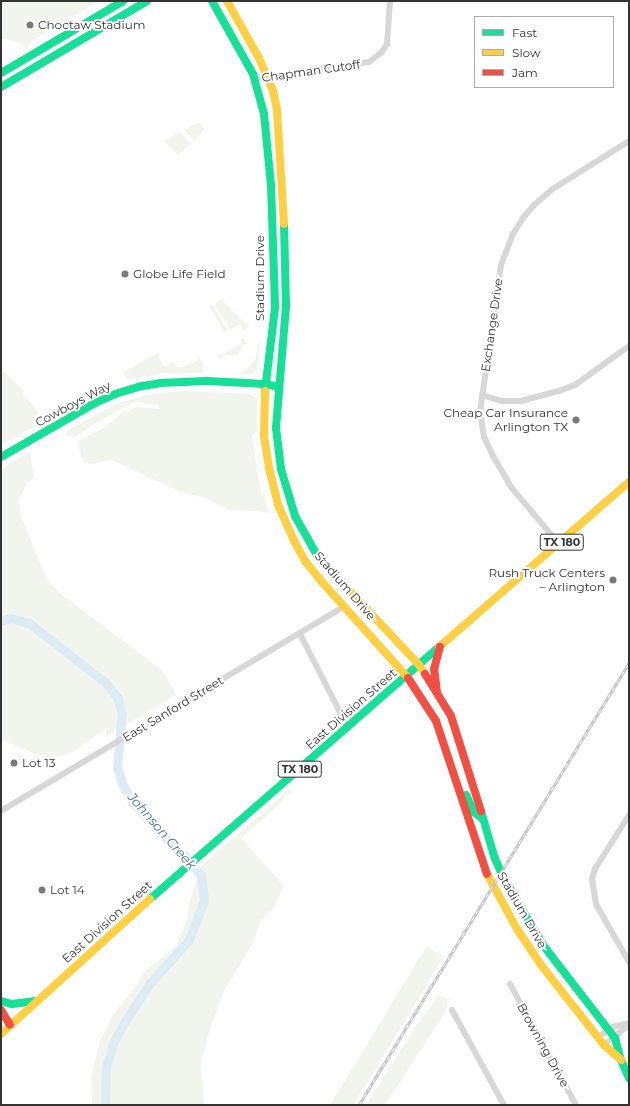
<!DOCTYPE html>
<html>
<head>
<meta charset="utf-8">
<style>
  body { margin:0 }
  #map { position:relative; width:630px; height:1106px; overflow:hidden; background:#fff; font-family:Montserrat,sans-serif }
  div>[style] { position:absolute }
  .green>* { inset:0; background:#f1f5ed; transform-origin:0 0 }
  .river>* { height:9px; margin:-4.5px; padding:0 4.5px; transform-origin:4.5px; border-radius:4.5px; background:#ddebf3 }
  .street>* { height:6px; margin:-3px; padding:0 3px; transform-origin:3px; border-radius:3px; background:#d7d7d7 }
  .fast>* { height:8px; margin:-4px; padding:0 4px; transform-origin:4px; border-radius:4px; background:#16e098 }
  .slow>* { height:8px; margin:-4px; padding:0 4px; transform-origin:4px; border-radius:4px; background:#ffcf43 }
  .jam>* { height:8px; margin:-4px; padding:0 4px; transform-origin:4px; border-radius:4px; background:#f24e42 }
  .rail>* { height:3px; margin-top:-1.5px; transform-origin:0; background:repeating-linear-gradient(90deg,#fff 0 4.5px,#bebebe 0 9px); box-sizing:border-box; border-block:1px solid #bebebe }
  .dots>* { width:11px; height:11px; translate:-50% -50%; box-sizing:border-box; border:2px solid #fff; border-radius:50% }
  span { translate:-50% -50%; white-space:nowrap; text-align:center; line-height:1.15; -webkit-text-stroke:4px #fff; paint-order:stroke }
  .shield-label span { padding:1px 3px; background:#fff; border:1px solid; border-radius:3px; -webkit-text-stroke-width:0 }
  .shield-label { font-size:11px; color:#333; font-weight:700 }
  .poi-label { font-size:12px; color:#333 }
  .left { translate:0 -50%; text-align:left }
  .right { translate:-100% -50%; text-align:right }
  .street-label { font-size:12px; color:#333 }
  .water-label { font-size:13px; color:#3f7597; font-style:italic }
  .frame { position:absolute; inset:0; border:2px solid #333; pointer-events:none }
  .legend { position:absolute; left:474px; top:16px; width:140px; height:72px; box-sizing:border-box; background:#fff; border:1px solid #adadad; margin:0; padding:5px 7px; list-style:none; font-size:12px; color:#333 }
  .legend li { display:flex; align-items:center; gap:8px; height:20px }
  .legend b { width:20px; border:1px solid #adadad }
</style>
</head>
<body>
<div id="map">
  <div class="green">
    <div style="clip-path:polygon(1px 1px,99px 1px,65px 21px,66px 23px,61px 26px,60px 24px,30px 42px,31px 44px,25px 48px,21px 43px,5px 39px,1px 42px)"></div>
    <div style="clip-path:polygon(199px 122px,205px 129px,194px 140px,184px 130px)"></div>
    <div style="clip-path:polygon(180px 132px,190px 144px,178px 155px,164px 141px)"></div>
    <div style="clip-path:polygon(221px 299px,249px 327px,244px 331px,240px 324px,230px 330px,215px 304px)"></div>
    <div style="left:213px;top:305px;width:30px;height:4px;rotate:60deg"></div>
    <div style="clip-path:polygon(261px 335px,257px 370px,251px 374px,237px 374px,248px 368px,255px 360px)"></div>
    <div style="clip-path:polygon(244px 338px,247px 344px,243px 344px,241px 351px,238px 355px,224px 355px,222px 359px,217px 356px,217px 353px,219px 356px,242px 343px,240px 339px)"></div>
    <div style="clip-path:polygon(157px 353px,164px 367px,173px 362px,178px 367px,183px 367px,200px 359px,203px 363px,203px 373px,163px 373px,127px 380px,123px 373px)"></div>
    <div style="clip-path:polygon(1px 369px,24px 391px,23px 394px,39px 413px,33px 417px,35px 420px,39px 418px,41px 423px,1px 445px)"></div>
    <div style="clip-path:polygon(181px 391px,250px 394px,257px 398px,257px 432px,252px 435px,261px 496px,264px 495px,269px 513px,246px 510px,229px 510px,205px 498px,181px 492px,112px 460px,90px 464px,83px 461px,77px 441px,102px 429px,122px 413px,137px 407px,161px 409px,157px 405px,134px 402px,94px 424px,73px 439px,71px 435px,68px 437px,66px 434px,67px 431px,75px 426px,118px 403px,152px 394px)"></div>
    <div style="clip-path:polygon(30px 452px,34px 478px,27px 483px,19px 499px,21px 517px,47px 579px,58px 592px,163px 671px,176px 695px,106px 737px,106px 729px,72px 752px,62px 756px,50px 757px,35px 754px,1px 739px,1px 469px)"></div>
    <div style="clip-path:polygon(289px 789px,293px 792px,286px 795px,280px 804px,241px 838px,284px 886px,275px 906px,261px 920px,253px 943px,223px 993px,210px 1029px,201px 1063px,204px 1105px,92px 1105px,91px 1077px,100px 1041px,112px 1016px,134px 989px,144px 972px,176px 946px,187px 920px,189px 904px,201px 866px)"></div>
    <div style="clip-path:polygon(426px 947px,444px 956px,364px 1088px,353px 1105px,330px 1105px)"></div>
    <div style="clip-path:polygon(439px 995px,449px 999px,446px 1011px,385px 1105px,366px 1105px,417px 1025px)"></div>
  </div>
  <div class="river">
    <div style="left:1px;top:621px;width:9px;rotate:-18deg"></div>
    <div style="left:10px;top:618px;width:20px;rotate:15deg"></div>
    <div style="left:29px;top:623px;width:98px;rotate:37.9deg"></div>
    <div style="left:106px;top:683px;width:18px;rotate:52deg"></div>
    <div style="left:117px;top:697px;width:17px;rotate:73deg"></div>
    <div style="left:122px;top:713px;width:54px;rotate:95.3deg"></div>
    <div style="left:117px;top:767px;width:19px;rotate:72deg"></div>
    <div style="left:123px;top:785px;width:21px;rotate:61deg"></div>
    <div style="left:133px;top:803px;width:66px;rotate:46.8deg"></div>
    <div style="left:178px;top:851px;width:7px;rotate:34deg"></div>
    <div style="left:184px;top:855px;width:26px;rotate:50deg"></div>
    <div style="left:201px;top:875px;width:26px;rotate:83deg"></div>
    <div style="left:204px;top:901px;width:42px;rotate:111deg"></div>
    <div style="left:189px;top:940px;width:58px;rotate:132.2deg"></div>
    <div style="left:150px;top:983px;width:45px;rotate:123.3deg"></div>
    <div style="left:125px;top:1021px;width:26px;rotate:118deg"></div>
    <div style="left:113px;top:1044px;width:24px;rotate:107deg"></div>
    <div style="left:106px;top:1067px;width:38px;rotate:92deg"></div>
  </div>
  <div class="street">
    <div style="left:255px;top:79px;width:115px;rotate:-8.5deg"></div>
    <div style="left:369px;top:62px;width:16px;rotate:-38deg"></div>
    <div style="left:382px;top:52px;width:9px;rotate:-58deg"></div>
    <div style="left:387px;top:44px;width:43px;rotate:-86deg"></div>
    <div style="left:482px;top:395px;width:21px;rotate:17deg"></div>
    <div style="left:502px;top:401px;width:19px"></div>
    <div style="left:521px;top:401px;width:39px;rotate:-15deg"></div>
    <div style="left:559px;top:391px;width:17px;rotate:-21deg"></div>
    <div style="left:575px;top:385px;width:67px;rotate:-35.8deg"></div>
    <div style="left:559px;top:544px;width:75px;rotate:-130.1deg"></div>
    <div style="left:511px;top:487px;width:36px;rotate:-120deg"></div>
    <div style="left:493px;top:456px;width:21px;rotate:-115deg"></div>
    <div style="left:484px;top:437px;width:25px;rotate:-99deg"></div>
    <div style="left:480px;top:412px;width:148px;rotate:-81.9deg"></div>
    <div style="left:501px;top:265px;width:33px;rotate:-69deg"></div>
    <div style="left:513px;top:234px;width:19px;rotate:-58deg"></div>
    <div style="left:523px;top:218px;width:17px;rotate:-50deg"></div>
    <div style="left:534px;top:205px;width:23px;rotate:-41deg"></div>
    <div style="left:551px;top:190px;width:92px;rotate:-32.1deg"></div>
    <div style="left:300px;top:634px;width:106px;rotate:62.9deg"></div>
    <div style="left:1px;top:811px;width:400px;rotate:-30.8deg"></div>
    <div style="left:629px;top:815px;width:64px;rotate:122.2deg"></div>
    <div style="left:595px;top:869px;width:10px;rotate:107deg"></div>
    <div style="left:592px;top:879px;width:25px;rotate:81deg"></div>
    <div style="left:596px;top:904px;width:67px;rotate:60.4deg"></div>
    <div style="left:510px;top:984px;width:138px;rotate:61.4deg"></div>
    <div style="left:452px;top:1010px;width:108px;rotate:61.3deg"></div>
    <div style="left:598px;top:1037px;width:18px;rotate:-34deg"></div>
    <div style="left:613px;top:1027px;width:16px;rotate:-14deg"></div>
    <div style="left:604px;top:1045px;width:32px;rotate:-39deg"></div>
  </div>
  <div class="fast">
    <div style="left:212px;top:1px;width:84px;rotate:60.7deg"></div>
    <div style="left:253px;top:74px;width:41px;rotate:74.6deg"></div>
    <div style="left:264px;top:114px;width:71px;rotate:84.4deg"></div>
    <div style="left:271px;top:185px;width:123px;rotate:88.1deg"></div>
    <div style="left:275px;top:308px;width:84px;rotate:96.9deg"></div>
    <div style="left:1px;top:73px;width:142px;rotate:-30.5deg"></div>
    <div style="left:1px;top:87px;width:169px;rotate:-30.5deg"></div>
    <div style="left:284px;top:224px;width:82px;rotate:88.6deg"></div>
    <div style="left:286px;top:306px;width:122px;rotate:94.7deg"></div>
    <div style="left:276px;top:428px;width:41px;rotate:83deg"></div>
    <div style="left:281px;top:469px;width:49px;rotate:73.4deg"></div>
    <div style="left:295px;top:516px;width:47px;rotate:60.7deg"></div>
    <div style="left:1px;top:457px;width:108px;rotate:-29.9deg"></div>
    <div style="left:95px;top:403px;width:22px;rotate:-24deg"></div>
    <div style="left:115px;top:394px;width:28px;rotate:-17deg"></div>
    <div style="left:142px;top:386px;width:18px;rotate:-9deg"></div>
    <div style="left:160px;top:383px;width:46px;rotate:-2.5deg"></div>
    <div style="left:206px;top:381px;width:59px;rotate:2.9deg"></div>
    <div style="left:265px;top:384px;width:14px;rotate:12deg"></div>
    <div style="left:466px;top:795px;width:19px;rotate:65deg"></div>
    <div style="left:474px;top:812px;width:11px;rotate:38deg"></div>
    <div style="left:481px;top:811px;width:47px;rotate:73.9deg"></div>
    <div style="left:494px;top:856px;width:23px;rotate:67deg"></div>
    <div style="left:503px;top:877px;width:79px;rotate:59.5deg"></div>
    <div style="left:543px;top:945px;width:118px;rotate:52.3deg"></div>
    <div style="left:615px;top:1038px;width:23px;rotate:75deg"></div>
    <div style="left:621px;top:1060px;width:20px;rotate:66deg"></div>
    <div style="left:150px;top:899px;width:383px;rotate:-41.1deg"></div>
    <div style="left:1px;top:1001px;width:11px;rotate:15deg"></div>
    <div style="left:12px;top:1004px;width:24px;rotate:-7deg"></div>
  </div>
  <div class="slow">
    <div style="left:227px;top:1px;width:65px;rotate:60.7deg"></div>
    <div style="left:259px;top:58px;width:36px;rotate:67deg"></div>
    <div style="left:273px;top:91px;width:19px;rotate:78deg"></div>
    <div style="left:277px;top:110px;width:114px;rotate:86.5deg"></div>
    <div style="left:265px;top:391px;width:45px;rotate:91.3deg"></div>
    <div style="left:264px;top:436px;width:36px;rotate:81deg"></div>
    <div style="left:270px;top:472px;width:36px;rotate:76deg"></div>
    <div style="left:279px;top:507px;width:35px;rotate:66deg"></div>
    <div style="left:293px;top:539px;width:25px;rotate:61deg"></div>
    <div style="left:305px;top:561px;width:27px;rotate:51deg"></div>
    <div style="left:322px;top:582px;width:129px;rotate:48.1deg"></div>
    <div style="left:318px;top:557px;width:148px;rotate:46.9deg"></div>
    <div style="left:419px;top:665px;width:11px;rotate:56deg"></div>
    <div style="left:439px;top:647px;width:252px;rotate:-41deg"></div>
    <div style="left:487px;top:874px;width:63px;rotate:61.4deg"></div>
    <div style="left:517px;top:929px;width:43px;rotate:56.3deg"></div>
    <div style="left:541px;top:965px;width:102px;rotate:51.8deg"></div>
    <div style="left:604px;top:1045px;width:23px;rotate:41deg"></div>
    <div style="left:1px;top:1034px;width:201px;rotate:-42.2deg"></div>
  </div>
  <div class="jam">
    <div style="left:425px;top:674px;width:49px;rotate:58.2deg"></div>
    <div style="left:451px;top:716px;width:100px;rotate:72.5deg"></div>
    <div style="left:408px;top:678px;width:51px;rotate:56.9deg"></div>
    <div style="left:436px;top:721px;width:161px;rotate:71.6deg"></div>
    <div style="left:437px;top:692px;width:23px;rotate:-97deg"></div>
    <div style="left:434px;top:669px;width:23px;rotate:-75deg"></div>
    <div style="left:1px;top:1010px;width:17px;rotate:59deg"></div>
  </div>
  <div class="rail">
    <div style="left:359px;top:1105px;width:518px;rotate:-58.58deg"></div>
  </div>
  <div class="dots">
    <div style="left:30px;top:25px;background:#7a7a7a"></div>
    <div style="left:125px;top:274px;background:#7a7a7a"></div>
    <div style="left:576px;top:420px;background:#7a7a7a"></div>
    <div style="left:613px;top:580px;background:#7a7a7a"></div>
    <div style="left:14px;top:763px;background:#7a7a7a"></div>
    <div style="left:42px;top:890px;background:#7a7a7a"></div>
  </div>
  <div class="shield-label">
    <span style="left:562px;top:542px">TX 180</span>
    <span style="left:300px;top:769px">TX 180</span>
  </div>
  <div class="poi-label">
    <span class="left" style="left:38px;top:25px">Choctaw Stadium</span>
    <span class="left" style="left:133px;top:274px">Globe Life Field</span>
    <span class="right" style="left:568px;top:420px">Cheap Car Insurance<br>Arlington TX</span>
    <span class="right" style="left:605px;top:580px">Rush Truck Centers<br>– Arlington</span>
    <span class="left" style="left:22px;top:763px">Lot 13</span>
    <span class="left" style="left:50px;top:890px">Lot 14</span>
  </div>
  <div class="street-label">
    <span style="left:311px;top:71px;rotate:-8deg">Chapman Cutoff</span>
    <span style="left:260px;top:278px;rotate:-90deg">Stadium Drive</span>
    <span style="left:492px;top:325px;rotate:-82deg">Exchange Drive</span>
    <span style="left:73px;top:404px;rotate:-28deg">Cowboys Way</span>
    <span style="left:345px;top:586px;rotate:49deg">Stadium Drive</span>
    <span style="left:173px;top:709px;rotate:-31deg">East Sanford Street</span>
    <span style="left:351px;top:709px;rotate:-41deg">East Division Street</span>
    <span style="left:522px;top:910px;rotate:60deg">Stadium Drive</span>
    <span style="left:107px;top:922px;rotate:-42deg">East Division Street</span>
    <span style="left:543px;top:1045px;rotate:61deg">Browning Drive</span>
  </div>
  <div class="water-label">
    <span style="left:162px;top:831px;rotate:49deg">Johnson Creek</span>
  </div>
  <div class="frame"></div>
  <ul class="legend">
  <li><b style="height:5px;background:#16e098"></b>Fast</li>
  <li><b style="height:5px;background:#ffcf43"></b>Slow</li>
  <li><b style="height:5px;background:#f24e42"></b>Jam</li>
  </ul>
</div>
</body>
</html>
